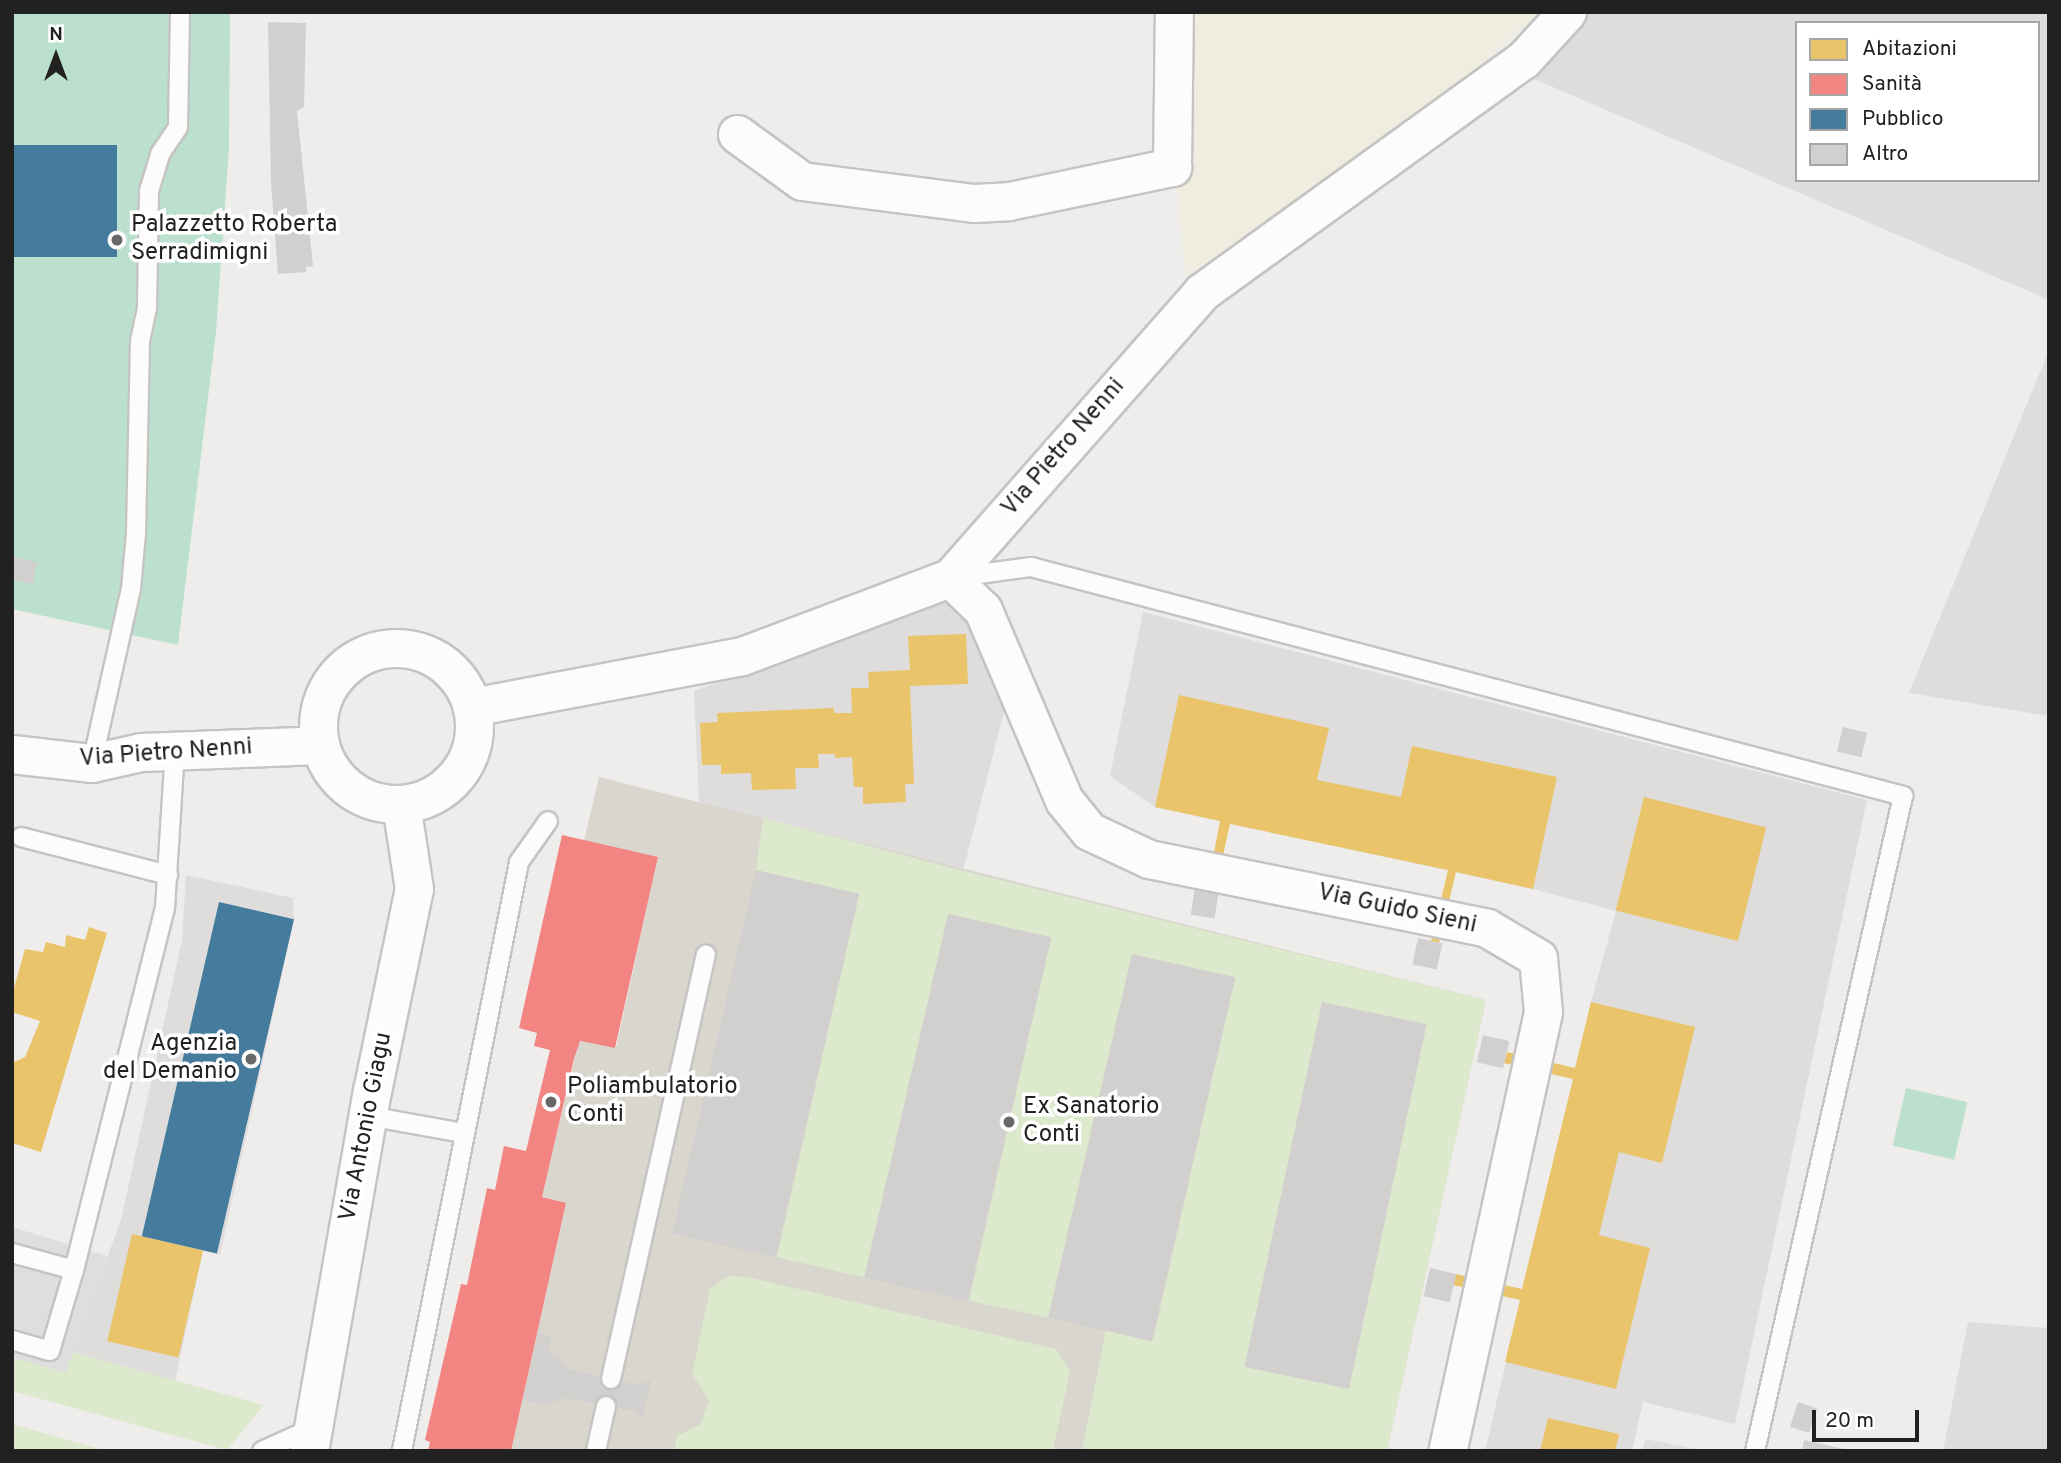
<!DOCTYPE html>
<html>
<head>
<meta charset="utf-8">
<style>
  body { margin:0 }
  #map { position:relative; width:2061px; height:1463px; overflow:hidden; background:#efedeb; font-family:Overpass,sans-serif }
  div>[style] { position:absolute }
  .residential>* { inset:0; background:#dedddc }
  .construction>* { inset:0; background:#d8d6cd }
  .farmland>* { inset:0; background:#eeede0 }
  .grass>* { inset:0; background:#dde9cd }
  .pitch>* { inset:0; background:#bbe1ce; transform-origin:0 0 }
  .parking>* { inset:0; background:#dfdede }
  .homes>* { inset:0; background:#e9c46a; transform-origin:0 0 }
  .health>* { inset:0; background:#f28482 }
  .public>* { inset:0; background:#457b9d; transform-origin:0 0 }
  .building>* { inset:0; background:#d2d0ce; transform-origin:0 0 }
  .roads { filter:drop-shadow(2px 0 #c5c4c3) drop-shadow(-2px 0 #c5c4c3) drop-shadow(0 2px #c5c4c3) drop-shadow(0 -2px #c5c4c3) }
  .lane>* { height:18px; margin:-9px; padding:0 9px; transform-origin:9px; border-radius:9px; background:#fdfcfc }
  .street>* { height:37px; margin:-18.5px; padding:0 18.5px; transform-origin:18.5px; border-radius:18.5px; background:#fdfcfc }
  .street>.ring { margin:-18.5px; padding:0; box-sizing:content-box; background:none; border:37px solid #fdfcfc; border-radius:50% }
  .dots>* { width:19px; height:19px; translate:-50% -50%; box-sizing:border-box; border:4px solid #fff; border-radius:50% }
  span { translate:-50% -50%; white-space:nowrap; text-align:center; line-height:1.15; -webkit-text-stroke:7px #fff; paint-order:stroke }
  .poi-label { font-size:24px; color:#212121 }
  .left { translate:0 -50%; text-align:left }
  .right { translate:-100% -50%; text-align:right }
  .street-label { font-size:24px; color:#212121 }
  .frame { position:absolute; inset:0; border:14px solid #212121; pointer-events:none }
  .legend { position:absolute; left:1795px; top:21px; width:245px; height:161px; box-sizing:border-box; background:#fff; border:2px solid #a6a6a6; margin:0; padding:9px 12px; list-style:none; font-size:21px; color:#212121 }
  .legend li { display:flex; align-items:center; gap:14px; height:35px }
  .legend b { width:35px; border:2px solid #a6a6a6 }
  .north { position:absolute; left:21px; top:21px; width:70px; height:70px; -webkit-text-stroke:5px #fff; paint-order:stroke; rotate:0deg; font-size:19px; font-weight:700; line-height:28px; text-align:center; color:#212121 }
  .north::after { content:''; display:block; margin:auto; width:24px; height:32px; background:#212121; clip-path:polygon(50% 0,100% 100%,50% 72%,0 100%) }
  .scale { position:absolute; left:1812px; top:1410px; width:107px; height:32px; box-sizing:border-box; border:4px solid #212121; border-top:0; padding-left:9px; font-size:21px; line-height:24px; white-space:nowrap; color:#212121; -webkit-text-stroke:5px #fff; paint-order:stroke }
</style>
</head>
<body>
<div id="map">
  <div class="residential">
    <div style="clip-path:polygon(evenodd,1592px 12px,2049px 12px,2049px 300px,1525px 75px,1592px 12px,1797px 23px,2038px 23px,2038px 180px,1797px 180px,1797px 23px)"></div>
    <div style="clip-path:polygon(2049px 350px,2049px 716px,1909px 693px)"></div>
    <div style="clip-path:polygon(952px 602px,970px 611px,1009px 693px,963px 871px,699px 803px,694px 691px,910px 612px)"></div>
    <div style="clip-path:polygon(1143px 612px,1867px 800px,1735px 1424px,1643px 1402px,1632px 1451px,1485px 1451px,1591px 1002px,1616px 911px,1533px 889px,1155px 807px,1110px 776px)"></div>
    <div style="clip-path:polygon(186px 875px,293px 898px,294px 919px,220px 1255px,203px 1251px,175px 1381px,72px 1352px,121px 1220px,182px 940px)"></div>
    <div style="clip-path:polygon(1968px 1322px,2049px 1328px,2049px 1451px,1943px 1451px)"></div>
  </div>
  <div class="construction">
    <div style="clip-path:polygon(599px 777px,1486px 1000px,1387px 1451px,511px 1451px,566px 1204px,542px 1196px,579px 1041px,616px 1048px,658px 857px,584px 841px)"></div>
  </div>
  <div class="farmland">
    <div style="clip-path:polygon(1158px 12px,1538px 12px,1414px 127px,1186px 276px)"></div>
  </div>
  <div class="grass">
    <div style="clip-path:polygon(763px 818px,963px 871px,1486px 1000px,1387px 1451px,1082px 1451px,1106px 1330px,1153px 1341px,1235px 977px,1132px 954px,1050px 1318px,969px 1301px,1051px 937px,949px 914px,866px 1278px,777px 1257px,859px 894px,756px 870px)"></div>
    <div style="clip-path:polygon(728px 1276px,747px 1277px,1056px 1349px,1070px 1371px,1053px 1451px,674px 1451px,677px 1436px,701px 1424px,709px 1400px,692px 1374px,710px 1289px)"></div>
    <div style="clip-path:polygon(72px 1352px,264px 1405px,227px 1450px,12px 1391px,12px 1357px,66px 1372px)"></div>
    <div style="clip-path:polygon(12px 1424px,107px 1451px,12px 1451px)"></div>
  </div>
  <div class="pitch">
    <div style="clip-path:polygon(12px 12px,230px 12px,229px 148px,216px 332px,178px 645px,12px 609px)"></div>
    <div style="left:1906px;top:1088px;width:63px;height:59px;rotate:13deg"></div>
  </div>
  <div class="parking">
    <div style="clip-path:polygon(12px 1227px,107px 1256px,66px 1373px,12px 1357px)"></div>
    <div style="clip-path:polygon(1645px 1439px,1707px 1451px,1642px 1451px)"></div>
  </div>
  <div class="homes">
    <div style="clip-path:polygon(966px 634px,968px 684px,910px 686px,914px 784px,905px 784px,906px 802px,863px 804px,863px 787px,854px 787px,852px 757px,835px 758px,835px 754px,818px 754px,819px 768px,795px 768px,796px 789px,752px 790px,751px 773px,721px 774px,721px 765px,702px 765px,700px 723px,718px 722px,717px 713px,834px 708px,834px 713px,852px 713px,851px 688px,869px 688px,868px 672px,910px 670px,908px 636px)"></div>
    <div style="clip-path:polygon(1179px 695px,1329px 728px,1317px 780px,1401px 797px,1412px 746px,1557px 777px,1533px 889px,1456px 872px,1439px 943px,1431px 941px,1448px 870px,1230px 824px,1215px 892px,1207px 890px,1220px 821px,1155px 807px)"></div>
    <div style="left:1644px;top:797px;width:126px;height:117px;rotate:14deg"></div>
    <div style="clip-path:polygon(89px 927px,107px 933px,41px 1152px,12px 1143px,12px 1063px,25px 1057px,40px 1021px,12px 1012px,12px 995px,25px 949px,43px 952px,46px 942px,65px 947px,66px 935px,85px 940px)"></div>
    <div style="clip-path:polygon(1591px 1002px,1695px 1027px,1662px 1163px,1619px 1152px,1599px 1235px,1650px 1248px,1616px 1389px,1505px 1362px,1520px 1300px,1453px 1285px,1456px 1274px,1522px 1289px,1573px 1079px,1504px 1063px,1507px 1052px,1575px 1068px)"></div>
    <div style="left:132px;top:1234px;width:73px;height:110px;rotate:13deg"></div>
    <div style="clip-path:polygon(1548px 1418px,1619px 1434px,1615px 1451px,1540px 1451px)"></div>
  </div>
  <div class="health">
    <div style="clip-path:polygon(562px 835px,658px 857px,615px 1048px,580px 1041px,574px 1059px,542px 1197px,566px 1203px,511px 1451px,428px 1451px,430px 1442px,425px 1440px,461px 1284px,467px 1285px,487px 1188px,495px 1190px,504px 1146px,526px 1151px,550px 1050px,534px 1046px,537px 1033px,519px 1028px)"></div>
  </div>
  <div class="public">
    <div style="left:12px;top:145px;width:105px;height:112px"></div>
    <div style="left:219px;top:902px;width:77px;height:343px;rotate:13deg"></div>
  </div>
  <div class="building">
    <div style="clip-path:polygon(268px 22px,306px 23px,304px 107px,297px 111px,313px 266px,306px 267px,306px 272px,278px 274px,271px 184px)"></div>
    <div style="clip-path:polygon(12px 557px,37px 562px,33px 584px,12px 580px)"></div>
    <div style="left:1843px;top:727px;width:25px;height:25px;rotate:14deg"></div>
    <div style="left:756px;top:870px;width:106px;height:373px;rotate:13deg"></div>
    <div style="left:1195px;top:888px;width:24px;height:27px;rotate:9deg"></div>
    <div style="left:948px;top:914px;width:106px;height:373px;rotate:13deg"></div>
    <div style="left:1418px;top:938px;width:25px;height:27px;rotate:12deg"></div>
    <div style="left:1132px;top:954px;width:106px;height:373px;rotate:13deg"></div>
    <div style="left:1322px;top:1002px;width:107px;height:373px;rotate:12deg"></div>
    <div style="left:1483px;top:1035px;width:27px;height:28px;rotate:13deg"></div>
    <div style="left:1430px;top:1268px;width:27px;height:29px;rotate:13deg"></div>
    <div style="clip-path:polygon(538px 1333px,552px 1336px,548px 1353px,557px 1354px,569px 1369px,638px 1385px,651px 1380px,642px 1418px,634px 1411px,565px 1398px,546px 1406px,523px 1400px)"></div>
    <div style="left:1798px;top:1402px;width:20px;height:26px;rotate:18deg"></div>
    <div style="clip-path:polygon(1804px 1440px,1848px 1450px,1848px 1451px,1802px 1451px)"></div>
  </div>
  <div class="roads">
    <div class="lane">
      <div style="left:957px;top:577px;width:75px;rotate:-7.7deg"></div>
      <div style="left:1031px;top:567px;width:902px;rotate:14.71deg"></div>
      <div style="left:1903px;top:796px;width:672px;rotate:102.73deg"></div>
      <div style="left:92px;top:763px;width:178px;rotate:-77.4deg"></div>
      <div style="left:131px;top:589px;width:56px;rotate:-84.9deg"></div>
      <div style="left:136px;top:533px;width:192px;rotate:-88.8deg"></div>
      <div style="left:140px;top:341px;width:35px;rotate:-78deg"></div>
      <div style="left:147px;top:307px;width:116px;rotate:-89deg"></div>
      <div style="left:149px;top:191px;width:39px;rotate:-73deg"></div>
      <div style="left:160px;top:154px;width:32px;rotate:-56deg"></div>
      <div style="left:178px;top:127px;width:115px;rotate:-89deg"></div>
      <div style="left:21px;top:837px;width:152px;rotate:14.5deg"></div>
      <div style="left:368px;top:1116px;width:97px;rotate:10.1deg"></div>
      <div style="left:12px;top:1253px;width:64px;rotate:15.3deg"></div>
      <div style="left:74px;top:1270px;width:84px;rotate:106.5deg"></div>
      <div style="left:50px;top:1351px;width:40px;rotate:-164deg"></div>
      <div style="left:74px;top:1270px;width:373px;rotate:-75.9deg"></div>
      <div style="left:165px;top:908px;width:157px;rotate:-86.4deg"></div>
      <div style="left:611px;top:1379px;width:435px;rotate:-77.4deg"></div>
      <div style="left:262px;top:1451px;width:56px;rotate:-24.3deg"></div>
      <div style="left:402px;top:1451px;width:601px;rotate:-78.76deg"></div>
      <div style="left:519px;top:862px;width:50px;rotate:-54.7deg"></div>
      <div style="left:596px;top:1451px;width:46px;rotate:-77.5deg"></div>
    </div>
    <div class="street">
      <div style="left:737px;top:134px;width:80px;rotate:35.9deg"></div>
      <div style="left:802px;top:181px;width:173px;rotate:7.3deg"></div>
      <div style="left:974px;top:203px;width:35px;rotate:-3deg"></div>
      <div style="left:1009px;top:201px;width:167px;rotate:-11.8deg"></div>
      <div style="left:1172px;top:167px;width:155px;rotate:-89.3deg"></div>
      <div style="left:950px;top:578px;width:46px;rotate:44.1deg"></div>
      <div style="left:983px;top:610px;width:207px;rotate:66.9deg"></div>
      <div style="left:1064px;top:800px;width:40px;rotate:51deg"></div>
      <div style="left:1089px;top:831px;width:66px;rotate:25deg"></div>
      <div style="left:1149px;top:859px;width:345px;rotate:11.5deg"></div>
      <div style="left:1487px;top:928px;width:59px;rotate:30.5deg"></div>
      <div style="left:1538px;top:958px;width:54px;rotate:84.7deg"></div>
      <div style="left:1543px;top:1012px;width:449px;rotate:102.3deg"></div>
      <div class="ring" style="left:318px;top:648px;width:119px;height:119px"></div>
      <div style="left:472px;top:707px;width:275px;rotate:-10.7deg"></div>
      <div style="left:742px;top:656px;width:222px;rotate:-20.6deg"></div>
      <div style="left:950px;top:578px;width:381px;rotate:-48.6deg"></div>
      <div style="left:1202px;top:292px;width:396px;rotate:-35.9deg"></div>
      <div style="left:1523px;top:60px;width:65px;rotate:-47.5deg"></div>
      <div style="left:12px;top:754px;width:81px;rotate:6.4deg"></div>
      <div style="left:92px;top:763px;width:50px;rotate:-12.7deg"></div>
      <div style="left:141px;top:752px;width:179px;rotate:-2.2deg"></div>
      <div style="left:309px;top:1451px;width:365px;rotate:-80.1deg"></div>
      <div style="left:372px;top:1091px;width:206px;rotate:-78.3deg"></div>
      <div style="left:414px;top:889px;width:86px;rotate:-98.7deg"></div>
    </div>
  </div>
  <div class="dots">
    <div style="left:117px;top:240px;background:#696868"></div>
    <div style="left:251px;top:1059px;background:#696868"></div>
    <div style="left:551px;top:1102px;background:#696868"></div>
    <div style="left:1009px;top:1122px;background:#696868"></div>
  </div>
  <div class="poi-label">
    <span class="left" style="left:131px;top:240px">Palazzetto Roberta<br>Serradimigni</span>
    <span class="right" style="left:237px;top:1059px">Agenzia<br>del Demanio</span>
    <span class="left" style="left:567px;top:1102px">Poliambulatorio<br>Conti</span>
    <span class="left" style="left:1023px;top:1122px">Ex Sanatorio<br>Conti</span>
  </div>
  <div class="street-label">
    <span style="left:1064px;top:448px;rotate:-49deg">Via Pietro Nenni</span>
    <span style="left:166px;top:754px;rotate:-4deg">Via Pietro Nenni</span>
    <span style="left:1397px;top:910px;rotate:12deg">Via Guido Sieni</span>
    <span style="left:367px;top:1127px;rotate:-79deg">Via Antonio Giagu</span>
  </div>
  <div class="frame"></div>
  <ul class="legend">
  <li><b style="height:19px;background:#e9c46a"></b>Abitazioni</li>
  <li><b style="height:19px;background:#f28482"></b>Sanità</li>
  <li><b style="height:19px;background:#457b9d"></b>Pubblico</li>
  <li><b style="height:19px;background:#d2d0ce"></b>Altro</li>
  </ul>
  <div class="north">N</div>
  <div class="scale">20 m</div>
</div>
</body>
</html>
